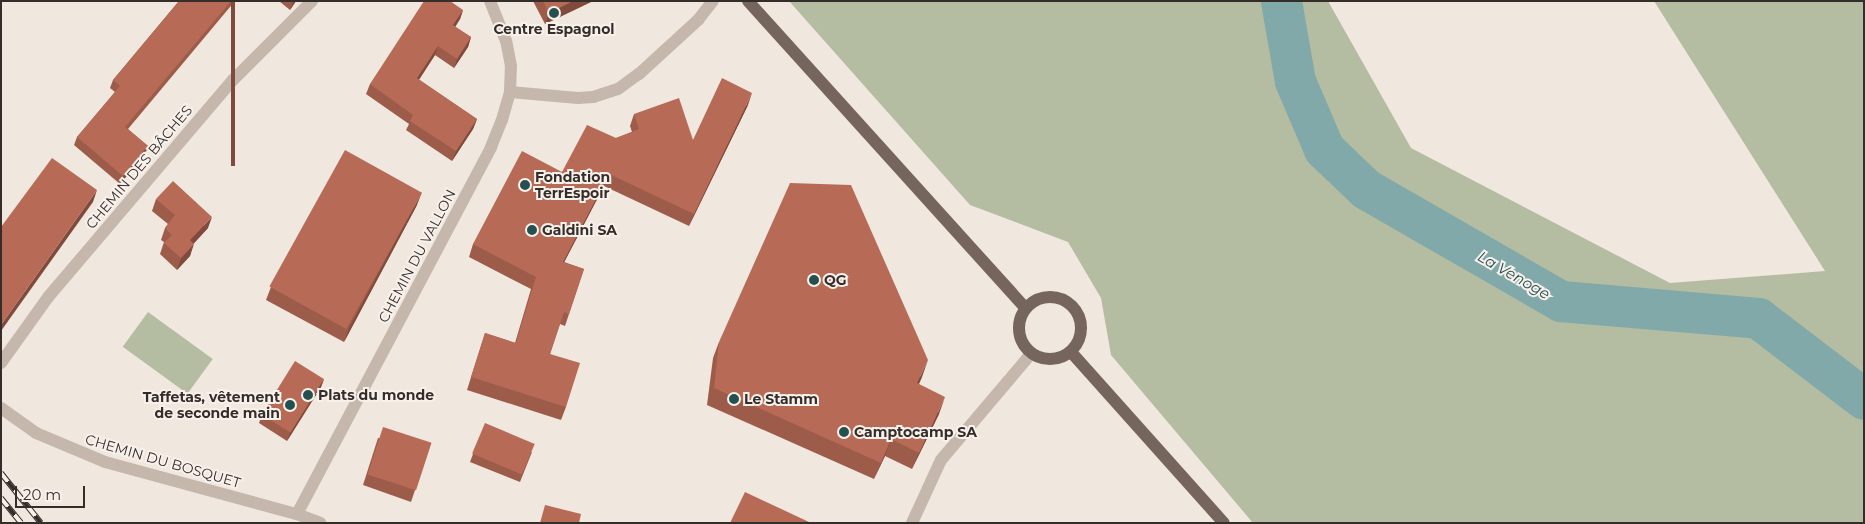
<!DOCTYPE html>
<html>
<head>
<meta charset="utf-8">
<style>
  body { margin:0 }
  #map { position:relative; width:1865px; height:524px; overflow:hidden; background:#f0e7df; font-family:Montserrat,sans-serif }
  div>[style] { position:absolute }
  .green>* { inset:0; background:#b4bda1; transform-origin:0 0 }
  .river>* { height:41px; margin:-20.5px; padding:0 20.5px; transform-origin:20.5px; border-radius:20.5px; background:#81a9a9 }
  .minor>* { height:12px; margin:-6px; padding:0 6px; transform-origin:6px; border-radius:6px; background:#c6b7ac }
  .major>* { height:12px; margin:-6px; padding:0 6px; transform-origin:6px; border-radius:6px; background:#75655d }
  .major>.ring { margin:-6px; padding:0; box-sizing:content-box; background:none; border:12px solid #75655d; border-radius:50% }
  .rail>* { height:5.5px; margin-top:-2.75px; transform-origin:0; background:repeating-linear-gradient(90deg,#f8f1eb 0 11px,#352d2a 0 22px); box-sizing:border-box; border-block:1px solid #352d2a }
  .wall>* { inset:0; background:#9d5c4a }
  .shaded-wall>* { inset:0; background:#804b3c; transform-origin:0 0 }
  .building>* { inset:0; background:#b76b56; transform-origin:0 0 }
  .dots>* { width:14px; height:14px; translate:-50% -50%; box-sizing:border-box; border:2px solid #f8f1eb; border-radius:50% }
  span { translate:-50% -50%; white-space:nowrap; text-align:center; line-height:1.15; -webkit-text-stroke:4px #f8f1eb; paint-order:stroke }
  .poi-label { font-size:14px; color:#352d2a; font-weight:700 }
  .left { translate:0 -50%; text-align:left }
  .right { translate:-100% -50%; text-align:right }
  .street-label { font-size:14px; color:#352d2a }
  .water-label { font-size:15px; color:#255052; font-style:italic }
  .frame { position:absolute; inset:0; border:2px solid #352d2a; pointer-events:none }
  .scale { position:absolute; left:15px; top:486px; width:70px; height:22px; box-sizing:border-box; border:2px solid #352d2a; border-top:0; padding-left:6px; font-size:15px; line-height:18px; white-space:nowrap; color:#352d2a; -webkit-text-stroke:4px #f8f1eb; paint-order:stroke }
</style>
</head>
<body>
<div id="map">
  <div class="green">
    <div style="clip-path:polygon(789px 1px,1328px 1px,1411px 148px,1670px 283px,1825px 271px,1654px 1px,1864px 1px,1864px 523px,1253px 523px,1111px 355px,1101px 298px,1068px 242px,970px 205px)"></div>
    <div style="left:148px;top:312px;width:80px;height:43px;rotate:36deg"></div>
  </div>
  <div class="river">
    <div style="left:1281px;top:1px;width:81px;rotate:80.1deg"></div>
    <div style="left:1295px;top:81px;width:74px;rotate:66.9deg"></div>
    <div style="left:1324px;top:149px;width:58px;rotate:43.6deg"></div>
    <div style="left:1366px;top:189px;width:225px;rotate:29.9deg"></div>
    <div style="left:1561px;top:301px;width:198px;rotate:4.9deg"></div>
    <div style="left:1758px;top:318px;width:133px;rotate:37.4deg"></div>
  </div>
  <div class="minor">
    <div style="left:510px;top:92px;width:68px;rotate:5deg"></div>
    <div style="left:578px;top:98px;width:15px;rotate:-4deg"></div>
    <div style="left:593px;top:97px;width:26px;rotate:-18deg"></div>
    <div style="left:618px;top:89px;width:26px;rotate:-36deg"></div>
    <div style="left:639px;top:74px;width:80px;rotate:-42.5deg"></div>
    <div style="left:698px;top:20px;width:24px;rotate:-52deg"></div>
    <div style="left:1px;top:363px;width:82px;rotate:-54.4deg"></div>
    <div style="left:49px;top:296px;width:284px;rotate:-49.6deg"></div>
    <div style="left:233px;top:80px;width:112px;rotate:-45deg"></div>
    <div style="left:1px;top:408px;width:43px;rotate:35.5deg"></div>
    <div style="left:36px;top:433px;width:75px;rotate:22.8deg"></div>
    <div style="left:105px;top:462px;width:199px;rotate:15.2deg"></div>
    <div style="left:297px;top:514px;width:25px;rotate:21deg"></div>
    <div style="left:297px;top:514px;width:415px;rotate:-62.1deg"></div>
    <div style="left:491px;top:147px;width:29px;rotate:-68deg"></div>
    <div style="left:502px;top:120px;width:29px;rotate:-74deg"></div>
    <div style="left:510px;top:92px;width:26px;rotate:-88deg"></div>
    <div style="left:511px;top:66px;width:25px;rotate:-101deg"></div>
    <div style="left:506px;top:41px;width:43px;rotate:-111.8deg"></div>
    <div style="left:912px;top:523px;width:69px;rotate:-65.3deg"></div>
    <div style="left:941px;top:460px;width:139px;rotate:-49.7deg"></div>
  </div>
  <div class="major">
    <div style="left:748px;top:1px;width:413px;rotate:47.9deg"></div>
    <div class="ring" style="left:1019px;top:297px;width:50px;height:50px"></div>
    <div style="left:1071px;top:352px;width:229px;rotate:48.2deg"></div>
  </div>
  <div class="rail">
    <div style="left:1px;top:473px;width:64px;rotate:51.3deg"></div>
    <div style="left:1px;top:498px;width:32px;rotate:51deg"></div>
  </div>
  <div class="wall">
    <div style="clip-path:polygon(179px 1px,235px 1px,128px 129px,148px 146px,145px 154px,120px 184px,74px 145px,77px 137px,115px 92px,110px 88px,113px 80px)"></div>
    <div style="clip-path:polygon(279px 1px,296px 1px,290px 10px)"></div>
    <div style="clip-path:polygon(533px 1px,593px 1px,545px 24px)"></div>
    <div style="clip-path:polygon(463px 10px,460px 19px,455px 27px,471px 37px,468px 47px,454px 68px,435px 55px,419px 80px,477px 119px,473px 129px,452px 161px,406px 130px,409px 124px,366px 94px,370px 84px)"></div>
    <div style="clip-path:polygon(748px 105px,689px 226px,604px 186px,564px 262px,584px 269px,565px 326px,560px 324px,550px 354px,566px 407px,561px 420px,467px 390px,485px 333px,515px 343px,531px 289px,469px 257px,473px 244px,562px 172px,616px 138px,632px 132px,630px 126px,634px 114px,693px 140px)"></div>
    <div style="clip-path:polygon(156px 199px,208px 228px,193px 244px,190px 256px,177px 270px,160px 254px,164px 242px,161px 240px,165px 228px,168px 224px,152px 211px)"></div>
    <div style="clip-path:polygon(417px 205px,344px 342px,266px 300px,271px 287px)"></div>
    <div style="clip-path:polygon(719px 342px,922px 377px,919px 384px,939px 414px,912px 469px,885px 456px,874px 479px,707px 405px,713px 358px)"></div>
    <div style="clip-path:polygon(324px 379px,321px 387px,287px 441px,259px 423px,262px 415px)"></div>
    <div style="clip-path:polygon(378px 438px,431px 443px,411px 502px,363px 485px)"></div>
    <div style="clip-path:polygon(532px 452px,520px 482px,470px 462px,473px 454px)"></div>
  </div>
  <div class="shaded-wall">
    <div style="left:231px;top:1px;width:4px;height:165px"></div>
    <div style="clip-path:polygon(296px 1px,290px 10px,293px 2px)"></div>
    <div style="clip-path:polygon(573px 1px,593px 1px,545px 24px,549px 13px)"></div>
    <div style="clip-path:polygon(463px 10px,460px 19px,450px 35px,453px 25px)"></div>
    <div style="clip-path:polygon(471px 37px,468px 47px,454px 68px,457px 59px)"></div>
    <div style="clip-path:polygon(438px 46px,435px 55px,413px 88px,417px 78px)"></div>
    <div style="clip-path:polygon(752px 93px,748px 105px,689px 226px,694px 214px)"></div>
    <div style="clip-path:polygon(477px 119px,473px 129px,452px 161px,456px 151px)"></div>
    <div style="clip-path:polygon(148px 146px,145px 154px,120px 184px,123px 176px)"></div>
    <div style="clip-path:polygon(609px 174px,604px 186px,558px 274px,563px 262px)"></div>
    <div style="clip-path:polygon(97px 190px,93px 202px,1px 331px,1px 325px)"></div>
    <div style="clip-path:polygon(422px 192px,417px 205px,344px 342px,349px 328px)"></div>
    <div style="clip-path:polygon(212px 217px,208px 228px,186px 252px,190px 240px)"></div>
    <div style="clip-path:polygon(194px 244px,190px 256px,177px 270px,181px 258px)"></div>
    <div style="clip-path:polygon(928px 360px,922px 377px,911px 400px,917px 383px)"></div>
    <div style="clip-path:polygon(324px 379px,321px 387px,287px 441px,290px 433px)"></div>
    <div style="clip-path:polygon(945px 397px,939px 414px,912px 469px,919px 453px)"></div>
    <div style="clip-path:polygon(891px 439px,885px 456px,874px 479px,881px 463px)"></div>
  </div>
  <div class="building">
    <div style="clip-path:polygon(179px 1px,231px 1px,125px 127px,148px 146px,123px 176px,77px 137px,120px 86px,113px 80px)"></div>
    <div style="clip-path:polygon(424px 1px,450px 1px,463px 10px,453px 25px,471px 37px,457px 59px,438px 46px,417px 78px,477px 119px,456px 151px,410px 121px,413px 115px,370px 84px)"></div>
    <div style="clip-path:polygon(543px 1px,573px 1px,549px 13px)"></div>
    <div style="clip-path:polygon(722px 78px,752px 93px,694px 214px,609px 174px,563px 262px,584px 269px,569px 314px,564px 312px,550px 354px,580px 363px,566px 407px,471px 377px,485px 333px,516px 343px,536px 277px,473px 244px,522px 151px,562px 172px,587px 125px,616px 138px,639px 129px,634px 114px,679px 98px,693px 140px)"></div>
    <div style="left:345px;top:150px;width:88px;height:156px;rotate:29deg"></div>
    <div style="clip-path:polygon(52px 158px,97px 190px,1px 325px,1px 227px)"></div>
    <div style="clip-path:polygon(173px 181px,212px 217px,190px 240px,194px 244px,181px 258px,164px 243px,172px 235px,165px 228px,175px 215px,156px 199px)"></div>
    <div style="clip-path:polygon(790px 183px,851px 185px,928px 360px,917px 383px,945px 397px,919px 453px,891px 439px,881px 463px,714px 388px,719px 342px)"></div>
    <div style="left:295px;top:361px;width:34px;height:63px;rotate:32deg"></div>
    <div style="left:485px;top:423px;width:54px;height:33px;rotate:23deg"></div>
    <div style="left:383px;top:427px;width:51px;height:50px;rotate:18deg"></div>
    <div style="clip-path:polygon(745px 492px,809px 522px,809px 523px,730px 523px)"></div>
    <div style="clip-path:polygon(545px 505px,581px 514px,579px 523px,540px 523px)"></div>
  </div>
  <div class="dots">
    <div style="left:554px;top:13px;background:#255052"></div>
    <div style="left:525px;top:185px;background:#255052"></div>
    <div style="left:532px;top:230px;background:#255052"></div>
    <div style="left:814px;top:280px;background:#255052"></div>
    <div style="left:308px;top:395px;background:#255052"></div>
    <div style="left:734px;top:399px;background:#255052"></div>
    <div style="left:290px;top:405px;background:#255052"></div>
    <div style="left:844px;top:432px;background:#255052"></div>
  </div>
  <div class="poi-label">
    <span style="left:554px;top:29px">Centre Espagnol</span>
    <span class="left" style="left:535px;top:185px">Fondation<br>TerrEspoir</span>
    <span class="left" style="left:542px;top:230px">Galdini SA</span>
    <span class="left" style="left:824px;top:280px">QG</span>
    <span class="left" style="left:318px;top:395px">Plats du monde</span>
    <span class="right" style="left:280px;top:405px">Taffetas, vêtement<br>de seconde main</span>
    <span class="left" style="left:744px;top:399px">Le Stamm</span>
    <span class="left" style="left:854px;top:432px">Camptocamp SA</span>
  </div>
  <div class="street-label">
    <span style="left:139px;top:167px;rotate:-50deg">CHEMIN DES BÂCHES</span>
    <span style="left:417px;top:256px;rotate:-62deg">CHEMIN DU VALLON</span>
    <span style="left:163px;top:461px;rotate:16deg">CHEMIN DU BOSQUET</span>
  </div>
  <div class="water-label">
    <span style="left:1514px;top:275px;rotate:30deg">La Venoge</span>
  </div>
  <div class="frame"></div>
  <div class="scale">20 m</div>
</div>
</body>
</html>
